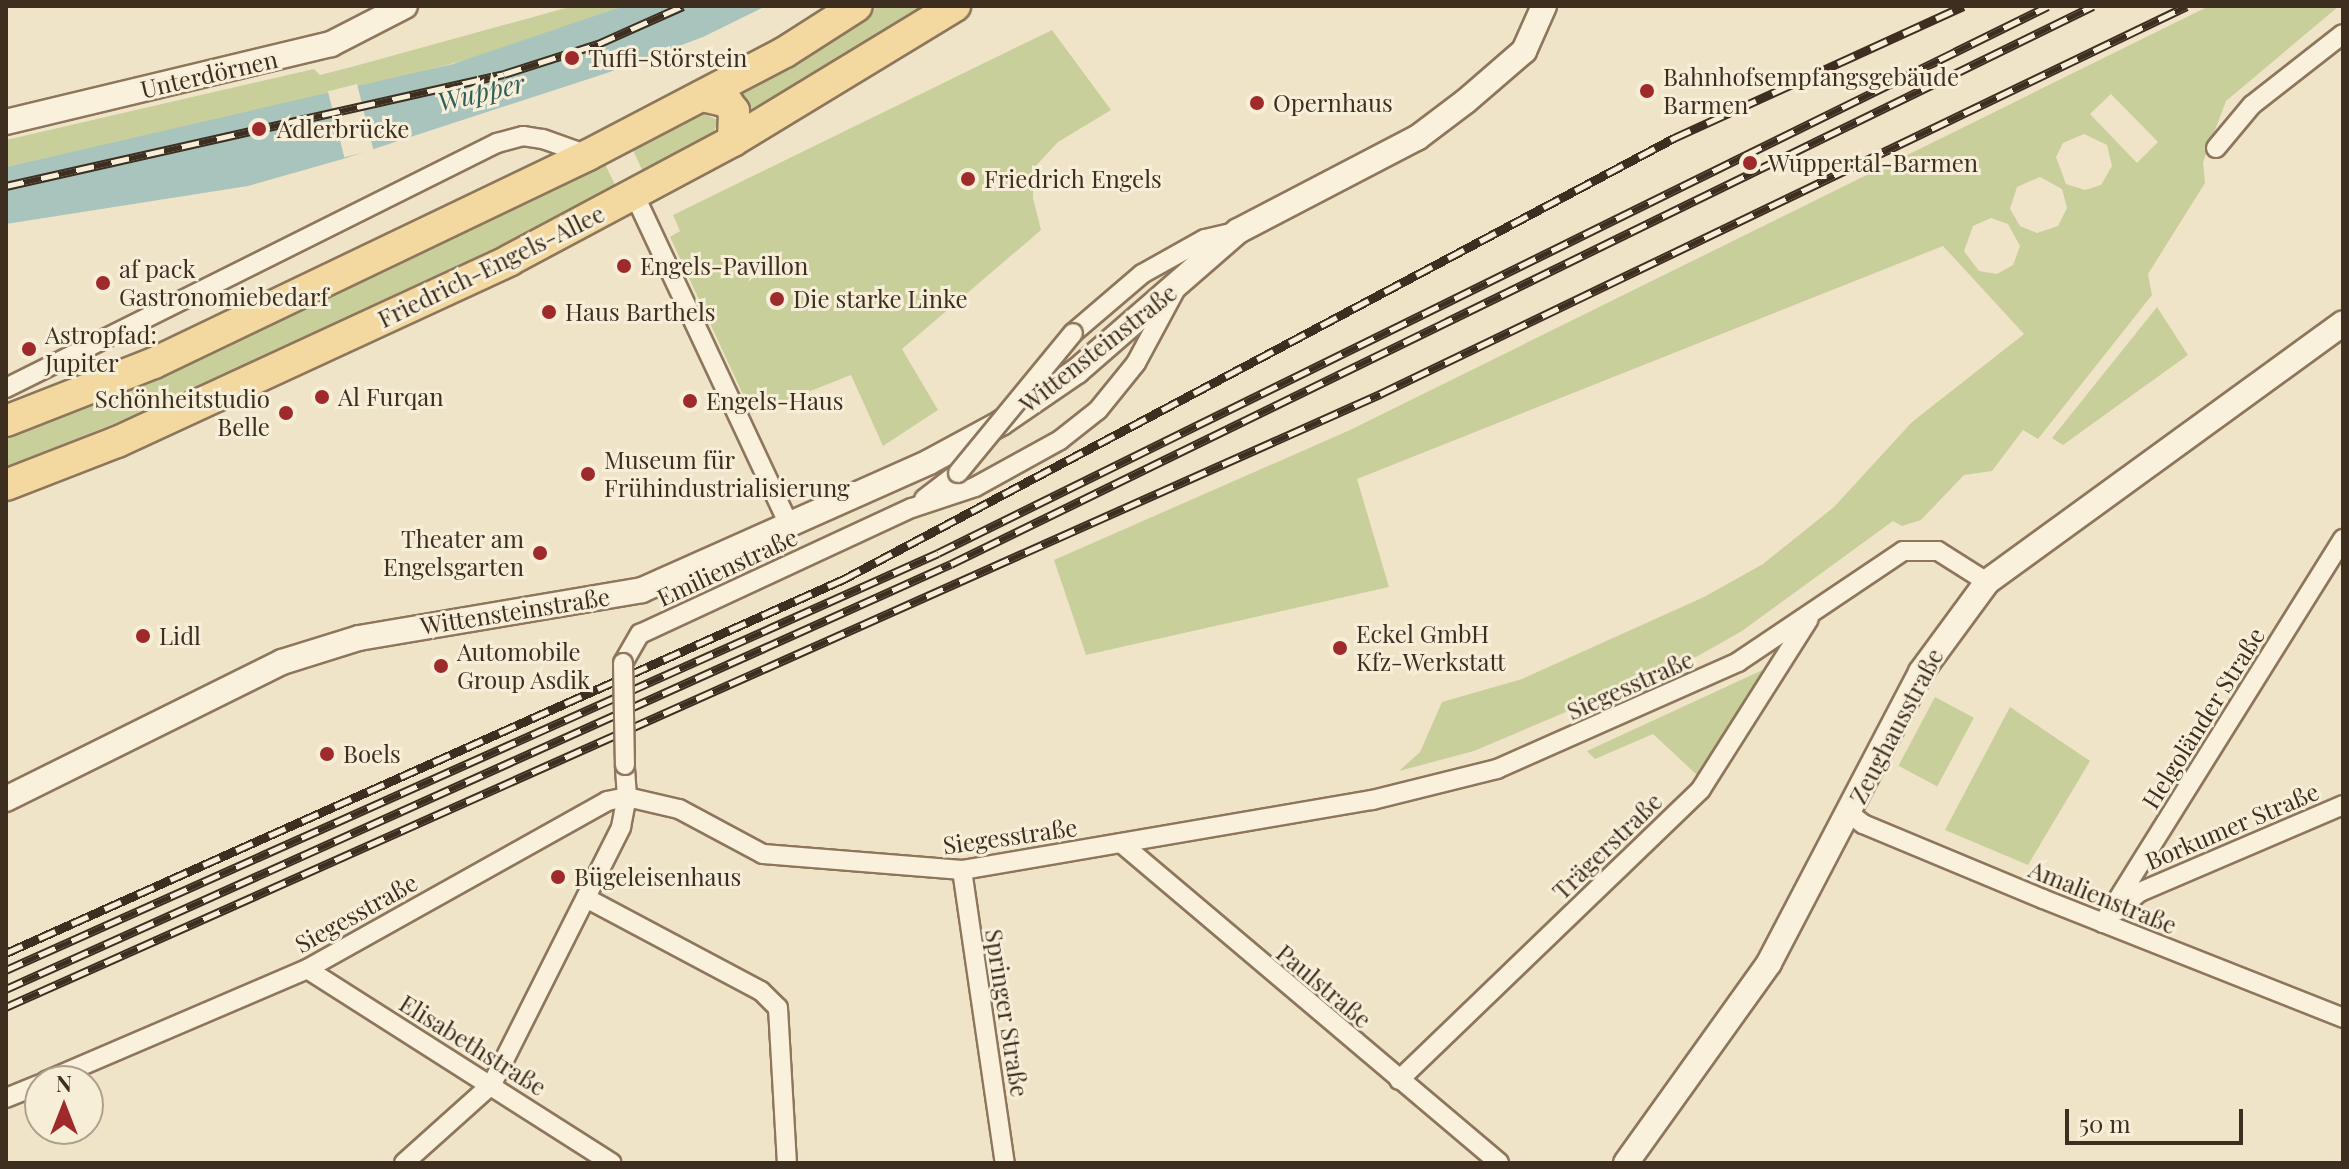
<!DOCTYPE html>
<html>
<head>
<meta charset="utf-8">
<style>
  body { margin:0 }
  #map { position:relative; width:2349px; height:1169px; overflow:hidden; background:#f0e4c8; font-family:"Playfair Display",serif }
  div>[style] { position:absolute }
  .green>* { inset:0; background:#c9cf9b; transform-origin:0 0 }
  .water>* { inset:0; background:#a9c4bc }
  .pier>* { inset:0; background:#f0e4c8; transform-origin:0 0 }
  .roads { filter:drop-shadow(2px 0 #8d765c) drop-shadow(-2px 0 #8d765c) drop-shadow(0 2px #8d765c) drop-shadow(0 -2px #8d765c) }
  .minor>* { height:18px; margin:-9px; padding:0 9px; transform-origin:9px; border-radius:9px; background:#faf1dc }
  .tertiary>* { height:24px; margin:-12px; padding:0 12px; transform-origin:12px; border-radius:12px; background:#faf1dc }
  .primary>* { height:30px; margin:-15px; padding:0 15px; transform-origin:15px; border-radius:15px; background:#f3d9a0 }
  .rail>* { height:9px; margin-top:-4.5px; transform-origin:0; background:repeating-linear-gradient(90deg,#f7eed8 0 18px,#3d2e20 0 36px); box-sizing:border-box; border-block:2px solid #3d2e20 }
  .bridges { filter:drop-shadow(2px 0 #8d765c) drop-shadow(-2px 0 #8d765c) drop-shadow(0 2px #8d765c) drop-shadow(0 -2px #8d765c) }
  .minor-bridge>* { height:18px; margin:-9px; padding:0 9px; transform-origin:9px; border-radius:9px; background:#faf1dc }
  .dots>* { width:22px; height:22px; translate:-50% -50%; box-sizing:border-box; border:4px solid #f7eed8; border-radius:50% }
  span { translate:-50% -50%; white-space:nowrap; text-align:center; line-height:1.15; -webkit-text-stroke:6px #f7eed8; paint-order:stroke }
  .poi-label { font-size:24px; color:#3d2e20 }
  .left { translate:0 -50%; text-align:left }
  .right { translate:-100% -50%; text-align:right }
  .street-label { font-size:24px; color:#3d2e20 }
  .water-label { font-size:26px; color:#2f5d5a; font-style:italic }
  .frame { position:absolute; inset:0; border:8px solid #3d2e20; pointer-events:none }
  .north { position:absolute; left:24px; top:1065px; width:80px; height:80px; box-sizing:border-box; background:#f7eed8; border:2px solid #ada18e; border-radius:50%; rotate:0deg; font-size:22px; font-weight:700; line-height:32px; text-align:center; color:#3d2e20 }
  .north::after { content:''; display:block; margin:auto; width:28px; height:36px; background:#9e2a2b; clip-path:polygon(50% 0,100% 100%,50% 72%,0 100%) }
  .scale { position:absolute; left:2065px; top:1109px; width:178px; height:36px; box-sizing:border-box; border:4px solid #3d2e20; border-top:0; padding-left:10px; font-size:24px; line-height:28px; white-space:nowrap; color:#3d2e20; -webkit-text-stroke:6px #f7eed8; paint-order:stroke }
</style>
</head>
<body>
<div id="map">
  <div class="green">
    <div style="clip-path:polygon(573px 6px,624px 6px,492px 53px,375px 84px,6px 167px,6px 140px,314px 69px,320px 75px,355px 66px)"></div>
    <div style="clip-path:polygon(879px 6px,931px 6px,746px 112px,741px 89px)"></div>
    <div style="clip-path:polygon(evenodd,2209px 6px,2339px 6px,2226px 101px,2203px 162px,2205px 183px,2148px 274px,2152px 295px,2038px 439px,2023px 430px,1992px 471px,1964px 475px,1921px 520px,1902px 526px,1893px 521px,1742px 631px,1698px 656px,1474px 751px,1399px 771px,1420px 752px,1442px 702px,1522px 679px,1704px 597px,1763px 564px,1834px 507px,1912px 422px,2024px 334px,1943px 246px,1357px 479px,1389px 587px,1086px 655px,1054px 560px,1350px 430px,2209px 6px,2111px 94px,2158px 142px,2137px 163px,2090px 114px,2111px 94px,2209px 6px,2084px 134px,2107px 145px,2112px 166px,2101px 185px,2085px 190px,2066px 184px,2056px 157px,2063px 143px,2084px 134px,2209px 6px,2040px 177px,2062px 189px,2067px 208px,2058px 226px,2037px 233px,2020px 226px,2010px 209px,2017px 187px,2040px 177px,2209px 6px,1991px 218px,2008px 224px,2020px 246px,2013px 265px,1997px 274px,1979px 271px,1964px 251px,1973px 226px,1991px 218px)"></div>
    <div style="clip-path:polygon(1052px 30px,1111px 110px,1058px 142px,1034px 168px,1033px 198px,1041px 230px,902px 349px,938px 410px,883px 446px,851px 375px,752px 414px,670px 237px,680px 231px,673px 215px)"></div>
    <div style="clip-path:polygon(702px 113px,718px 120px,712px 138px,644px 174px,632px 148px)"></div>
    <div style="clip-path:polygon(604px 162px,617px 189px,230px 376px,6px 468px,6px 436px,319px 302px)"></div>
    <div style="clip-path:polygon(2157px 307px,2188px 355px,2063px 445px,2052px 438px)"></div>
    <div style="clip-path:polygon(1769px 667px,1697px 775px,1653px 734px,1595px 759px,1587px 751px)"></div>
    <div style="left:1935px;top:697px;width:44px;height:78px;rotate:28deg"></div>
    <div style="clip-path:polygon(2010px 707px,2090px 761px,2028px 865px,1945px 830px)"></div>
  </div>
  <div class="water">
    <div style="clip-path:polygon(624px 6px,766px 6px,703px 37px,607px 73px,343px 159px,248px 186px,6px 224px,6px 167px,453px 64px)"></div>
  </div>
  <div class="pier">
    <div style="left:357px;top:84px;width:68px;height:30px;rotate:76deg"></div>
  </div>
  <div class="roads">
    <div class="minor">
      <div style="left:2216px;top:148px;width:56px;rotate:-50.1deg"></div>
      <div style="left:2252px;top:105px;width:115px;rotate:-38deg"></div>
      <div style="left:635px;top:196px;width:365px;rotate:64.9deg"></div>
      <div style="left:1073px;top:333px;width:91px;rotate:-40.5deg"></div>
      <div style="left:1142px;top:274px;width:72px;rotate:-29.1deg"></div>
      <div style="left:1205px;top:239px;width:32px;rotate:-13deg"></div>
      <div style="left:6px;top:388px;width:549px;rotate:-26.52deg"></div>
      <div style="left:497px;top:143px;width:27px;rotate:-15deg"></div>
      <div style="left:523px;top:136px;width:20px;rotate:9deg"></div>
      <div style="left:543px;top:139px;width:48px;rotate:19.6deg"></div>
      <div style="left:924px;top:499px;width:43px;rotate:-37.4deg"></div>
      <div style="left:623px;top:663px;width:34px;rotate:-60deg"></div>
      <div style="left:640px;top:634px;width:300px;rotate:-24.9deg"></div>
      <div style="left:912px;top:508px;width:66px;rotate:-18.4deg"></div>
      <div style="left:975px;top:487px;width:97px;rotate:-28.9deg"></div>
      <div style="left:1060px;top:440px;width:48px;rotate:-38.3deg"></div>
      <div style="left:1098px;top:410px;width:60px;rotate:-51deg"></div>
      <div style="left:1136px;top:363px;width:86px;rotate:-61.7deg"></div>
      <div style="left:1849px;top:813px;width:18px;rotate:38deg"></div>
      <div style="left:1863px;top:824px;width:195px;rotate:22.6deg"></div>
      <div style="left:2043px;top:899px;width:323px;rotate:21.6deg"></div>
      <div style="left:1121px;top:843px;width:495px;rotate:40.2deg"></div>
      <div style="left:962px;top:870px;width:296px;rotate:81.7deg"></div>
      <div style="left:586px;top:898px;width:198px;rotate:28deg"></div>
      <div style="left:761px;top:991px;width:24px;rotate:45deg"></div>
      <div style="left:778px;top:1008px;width:155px;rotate:86.7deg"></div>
      <div style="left:2117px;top:911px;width:30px;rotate:-40deg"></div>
      <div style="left:2140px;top:892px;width:221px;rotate:-23.2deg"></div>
      <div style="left:2103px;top:923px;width:453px;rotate:-58deg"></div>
      <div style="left:307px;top:969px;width:361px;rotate:32.5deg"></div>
      <div style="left:1399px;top:1080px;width:419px;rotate:-43.9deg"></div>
      <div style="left:1701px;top:789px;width:201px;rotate:-57.6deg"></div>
      <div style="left:46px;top:1081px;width:284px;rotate:-23.2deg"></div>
      <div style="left:307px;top:969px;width:344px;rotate:-29.2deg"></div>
      <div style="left:607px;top:801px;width:20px;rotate:-11deg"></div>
      <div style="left:627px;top:797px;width:53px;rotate:13deg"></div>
      <div style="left:679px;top:809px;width:95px;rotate:28.2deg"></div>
      <div style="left:763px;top:854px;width:200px;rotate:4.6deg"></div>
      <div style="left:962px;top:870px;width:416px;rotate:-9.7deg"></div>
      <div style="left:1372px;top:800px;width:129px;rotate:-13.9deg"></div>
      <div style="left:1497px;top:769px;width:264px;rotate:-23.9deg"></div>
      <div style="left:1738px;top:662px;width:199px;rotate:-33.9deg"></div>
      <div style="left:1903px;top:551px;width:35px"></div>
      <div style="left:1938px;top:551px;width:58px;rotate:32.3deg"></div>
      <div style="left:6px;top:1098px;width:37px;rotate:-22deg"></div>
      <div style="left:404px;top:1163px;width:118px;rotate:-41.9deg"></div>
      <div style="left:492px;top:1084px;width:288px;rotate:-63.3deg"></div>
      <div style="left:621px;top:827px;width:31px;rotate:-79deg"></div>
      <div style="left:627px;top:797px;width:32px;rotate:-94deg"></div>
    </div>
    <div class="tertiary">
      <div style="left:6px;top:122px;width:334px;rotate:-13.5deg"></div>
      <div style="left:331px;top:44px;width:83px;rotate:-27.2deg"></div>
      <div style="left:6px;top:799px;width:308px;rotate:-26.4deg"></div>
      <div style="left:282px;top:662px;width:81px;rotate:-17.3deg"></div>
      <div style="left:359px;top:638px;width:287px;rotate:-9.6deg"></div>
      <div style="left:642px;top:590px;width:314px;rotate:-24deg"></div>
      <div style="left:929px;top:462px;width:82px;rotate:-28.4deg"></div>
      <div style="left:1001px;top:423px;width:92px;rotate:-34.4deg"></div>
      <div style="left:1077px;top:371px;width:213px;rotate:-41deg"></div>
      <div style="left:1238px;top:231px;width:202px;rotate:-27.5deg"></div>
      <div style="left:1417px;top:138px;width:61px;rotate:-37.1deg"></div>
      <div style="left:1466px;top:101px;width:77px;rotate:-40.8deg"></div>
      <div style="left:1524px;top:51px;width:49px;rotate:-66deg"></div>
      <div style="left:1626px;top:1163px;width:246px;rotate:-54.4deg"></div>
      <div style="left:1769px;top:963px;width:328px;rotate:-62.4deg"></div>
      <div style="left:1921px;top:672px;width:112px;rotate:-53.7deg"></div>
      <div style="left:1987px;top:582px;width:440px;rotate:-36deg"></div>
    </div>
    <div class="primary">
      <div style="left:702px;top:96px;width:26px;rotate:13deg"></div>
      <div style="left:727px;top:102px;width:11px;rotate:52deg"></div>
      <div style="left:734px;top:111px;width:30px;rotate:92deg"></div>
      <div style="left:6px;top:421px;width:159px;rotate:-21.4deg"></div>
      <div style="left:154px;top:363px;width:481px;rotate:-25.6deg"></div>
      <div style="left:588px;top:155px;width:222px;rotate:-27.6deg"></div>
      <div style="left:785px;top:52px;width:85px;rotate:-32.6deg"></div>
      <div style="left:6px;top:485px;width:119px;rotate:-21.2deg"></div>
      <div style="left:117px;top:442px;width:433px;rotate:-24.8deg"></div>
      <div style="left:510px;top:260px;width:253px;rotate:-28.1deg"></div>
      <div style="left:733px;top:141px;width:260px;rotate:-31.3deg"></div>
    </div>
  </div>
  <div class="rail">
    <div style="left:6px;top:186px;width:510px;rotate:-12.67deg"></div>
    <div style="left:504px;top:74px;width:99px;rotate:-17.7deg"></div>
    <div style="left:598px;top:44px;width:93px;rotate:-24.1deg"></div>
    <div style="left:6px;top:953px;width:918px;rotate:-24.05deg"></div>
    <div style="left:844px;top:579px;width:940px;rotate:-27.98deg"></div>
    <div style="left:1674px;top:138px;width:318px;rotate:-24.5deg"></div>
    <div style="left:6px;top:970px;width:1021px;rotate:-24.1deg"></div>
    <div style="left:938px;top:553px;width:1237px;rotate:-26.23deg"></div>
    <div style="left:6px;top:989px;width:1036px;rotate:-24.22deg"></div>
    <div style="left:951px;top:564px;width:1271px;rotate:-26.04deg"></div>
    <div style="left:6px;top:1007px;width:1505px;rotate:-24.04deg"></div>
    <div style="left:1380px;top:394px;width:895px;rotate:-25.68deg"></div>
  </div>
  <div class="bridges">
    <div class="minor-bridge">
      <div style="left:958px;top:473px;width:181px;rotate:-50.6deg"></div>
      <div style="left:623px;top:663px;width:102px;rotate:88.9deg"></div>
    </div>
  </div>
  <div class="dots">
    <div style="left:572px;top:58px;background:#9e2a2b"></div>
    <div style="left:1647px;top:91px;background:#9e2a2b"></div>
    <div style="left:1257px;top:103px;background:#9e2a2b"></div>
    <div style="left:259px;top:129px;background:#9e2a2b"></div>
    <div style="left:1750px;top:163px;background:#9e2a2b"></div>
    <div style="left:968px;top:179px;background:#9e2a2b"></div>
    <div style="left:624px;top:266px;background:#9e2a2b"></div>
    <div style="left:103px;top:283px;background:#9e2a2b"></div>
    <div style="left:777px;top:299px;background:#9e2a2b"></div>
    <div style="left:549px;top:312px;background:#9e2a2b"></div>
    <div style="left:29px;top:349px;background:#9e2a2b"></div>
    <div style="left:322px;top:397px;background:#9e2a2b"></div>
    <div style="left:690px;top:401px;background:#9e2a2b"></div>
    <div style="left:286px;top:413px;background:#9e2a2b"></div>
    <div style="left:588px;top:474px;background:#9e2a2b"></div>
    <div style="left:540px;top:553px;background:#9e2a2b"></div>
    <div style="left:143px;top:636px;background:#9e2a2b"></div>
    <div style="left:1340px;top:648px;background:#9e2a2b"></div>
    <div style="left:441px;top:666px;background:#9e2a2b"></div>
    <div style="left:327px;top:754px;background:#9e2a2b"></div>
    <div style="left:558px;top:877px;background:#9e2a2b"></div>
  </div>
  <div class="poi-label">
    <span class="left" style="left:588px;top:58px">Tuffi-Störstein</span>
    <span class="left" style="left:1663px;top:91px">Bahnhofsempfangsgebäude<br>Barmen</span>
    <span class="left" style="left:1273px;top:103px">Opernhaus</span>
    <span class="left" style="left:277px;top:129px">Adlerbrücke</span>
    <span class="left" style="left:1768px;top:163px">Wuppertal-Barmen</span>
    <span class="left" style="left:984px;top:179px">Friedrich Engels</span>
    <span class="left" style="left:640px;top:266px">Engels-Pavillon</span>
    <span class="left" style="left:119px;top:283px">af pack<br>Gastronomiebedarf</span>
    <span class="left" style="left:793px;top:299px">Die starke Linke</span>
    <span class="left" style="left:565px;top:312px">Haus Barthels</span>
    <span class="left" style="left:45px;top:349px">Astropfad:<br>Jupiter</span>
    <span class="left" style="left:338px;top:397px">Al Furqan</span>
    <span class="right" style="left:270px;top:413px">Schönheitstudio<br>Belle</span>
    <span class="left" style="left:706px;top:401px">Engels-Haus</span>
    <span class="left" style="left:604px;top:474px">Museum für<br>Frühindustrialisierung</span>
    <span class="right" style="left:524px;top:553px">Theater am<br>Engelsgarten</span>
    <span class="left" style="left:1356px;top:648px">Eckel GmbH<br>Kfz-Werkstatt</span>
    <span class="left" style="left:159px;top:636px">Lidl</span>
    <span class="left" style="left:457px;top:666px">Automobile<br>Group Asdik</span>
    <span class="left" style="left:343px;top:754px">Boels</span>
    <span class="left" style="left:574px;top:877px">Bügeleisenhaus</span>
  </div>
  <div class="street-label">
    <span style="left:209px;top:74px;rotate:-13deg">Unterdörnen</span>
    <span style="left:491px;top:266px;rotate:-26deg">Friedrich-Engels-Allee</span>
    <span style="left:1098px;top:348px;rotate:-38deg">Wittensteinstraße</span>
    <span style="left:727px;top:567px;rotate:-25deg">Emilienstraße</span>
    <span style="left:515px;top:611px;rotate:-9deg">Wittensteinstraße</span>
    <span style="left:1630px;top:685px;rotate:-24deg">Siegesstraße</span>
    <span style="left:2203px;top:718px;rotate:-58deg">Helgoländer Straße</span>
    <span style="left:1896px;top:726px;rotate:-62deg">Zeughausstraße</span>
    <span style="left:2232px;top:826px;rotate:-23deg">Borkumer Straße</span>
    <span style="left:1010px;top:836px;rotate:-8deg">Siegesstraße</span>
    <span style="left:1607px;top:846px;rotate:-44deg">Trägerstraße</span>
    <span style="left:2103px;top:897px;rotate:22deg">Amalienstraße</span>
    <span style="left:356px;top:913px;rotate:-29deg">Siegesstraße</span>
    <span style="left:1324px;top:986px;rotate:40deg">Paulstraße</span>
    <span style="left:1007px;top:1013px;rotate:81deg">Springer Straße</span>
    <span style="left:473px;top:1045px;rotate:32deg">Elisabethstraße</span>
  </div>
  <div class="water-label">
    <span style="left:481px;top:92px;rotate:-13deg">Wupper</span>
  </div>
  <div class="frame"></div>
  <div class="north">N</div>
  <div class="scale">50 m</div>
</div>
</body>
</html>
